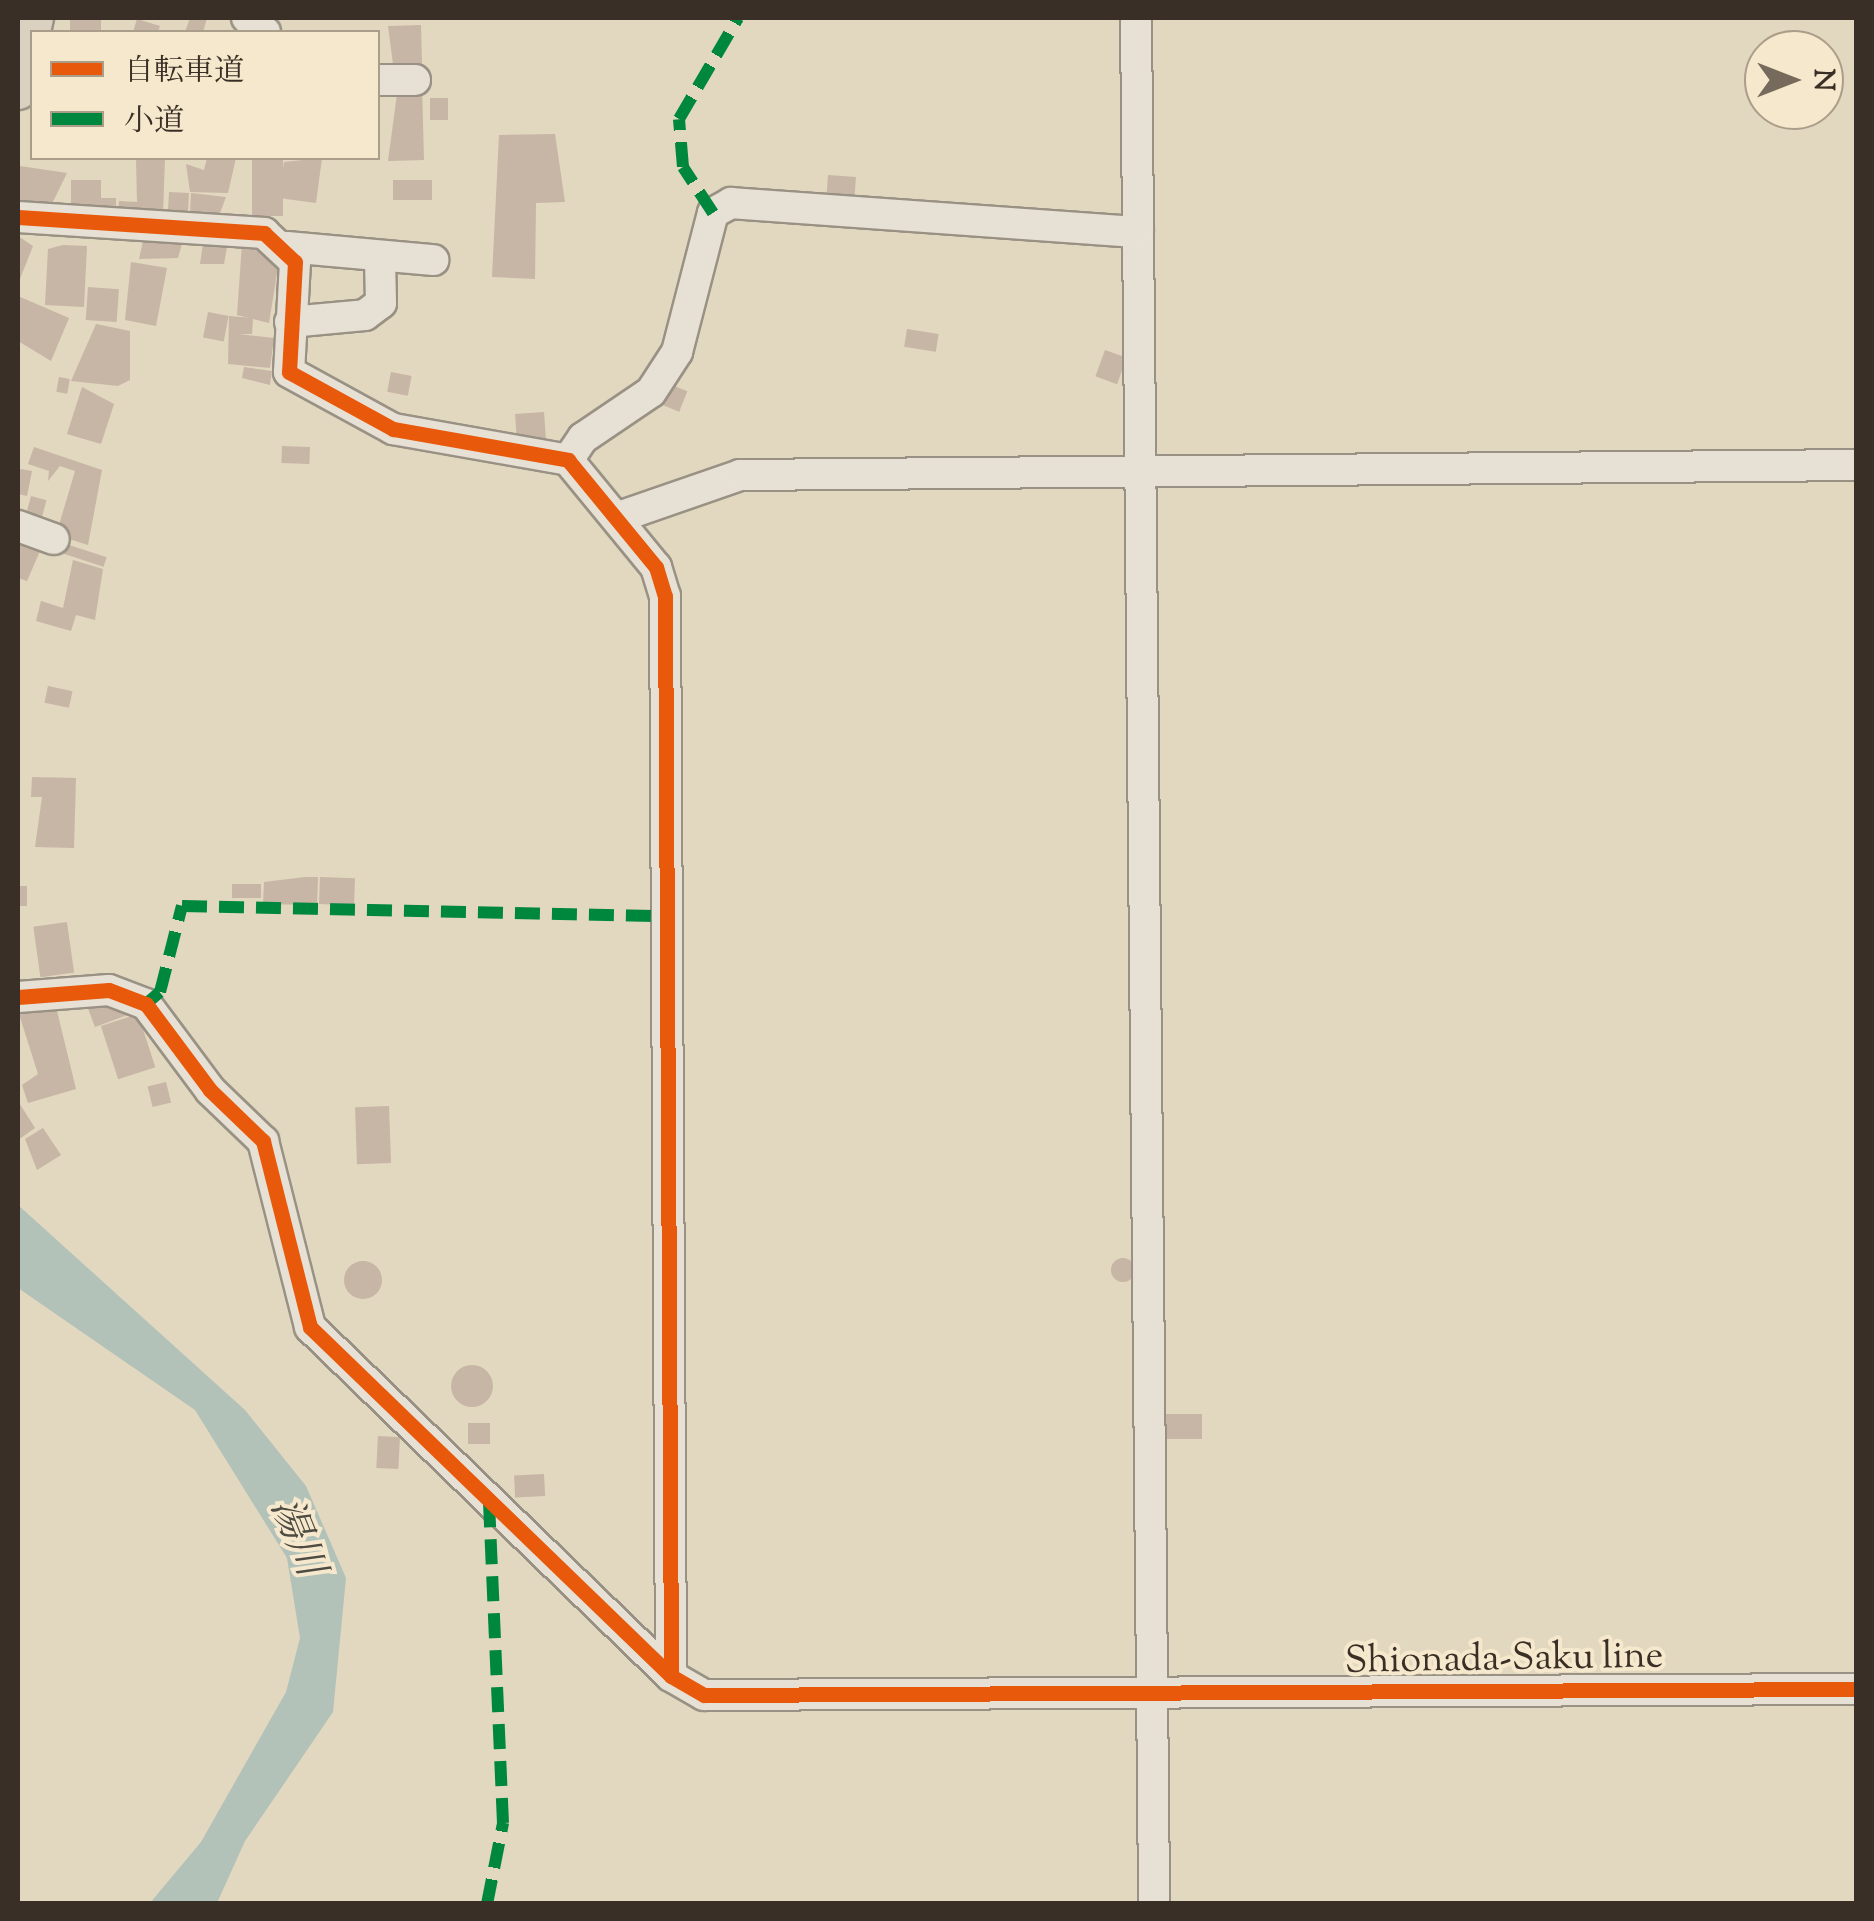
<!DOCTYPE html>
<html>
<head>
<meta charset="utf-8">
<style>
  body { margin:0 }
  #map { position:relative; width:1874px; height:1921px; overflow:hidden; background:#e2d7bf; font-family:"Sorts Mill Goudy","Noto Serif JP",serif }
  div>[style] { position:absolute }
  .water>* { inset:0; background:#b2c2b9 }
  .building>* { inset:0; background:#c7b5a5; transform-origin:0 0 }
  .round { border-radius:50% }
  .roads { filter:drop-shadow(2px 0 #999284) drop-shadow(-2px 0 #999284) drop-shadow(0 2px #999284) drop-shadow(0 -2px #999284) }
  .minor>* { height:30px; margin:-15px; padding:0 15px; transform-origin:15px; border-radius:15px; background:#e7e1d5 }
  .major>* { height:38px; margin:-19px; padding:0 19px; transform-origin:19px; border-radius:19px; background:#dad1c1 }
  .quiet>* { height:12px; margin-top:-6px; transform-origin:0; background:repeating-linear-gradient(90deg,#00873e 0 25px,transparent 0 37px) }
  .cycleway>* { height:15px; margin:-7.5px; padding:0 7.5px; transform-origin:7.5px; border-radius:7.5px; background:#e8590c }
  span { translate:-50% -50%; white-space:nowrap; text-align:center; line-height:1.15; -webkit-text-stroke:8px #f5e8cc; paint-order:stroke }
  .street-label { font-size:38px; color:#3a2f26 }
  .water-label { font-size:40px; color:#4e4b43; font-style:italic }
  .frame { position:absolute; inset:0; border:20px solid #3a2f26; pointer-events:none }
  .legend { position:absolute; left:30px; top:30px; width:350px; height:130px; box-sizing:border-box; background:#f5e8cc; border:2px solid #aa9e8a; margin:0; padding:12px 18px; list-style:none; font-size:30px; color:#3a2f26 }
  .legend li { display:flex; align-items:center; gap:20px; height:50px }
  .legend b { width:50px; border:2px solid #aa9e8a }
  .north { position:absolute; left:1744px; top:30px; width:100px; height:100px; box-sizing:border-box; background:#f5e8cc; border:2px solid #aa9e8a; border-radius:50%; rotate:90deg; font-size:28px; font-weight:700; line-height:40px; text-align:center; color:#3a2f26 }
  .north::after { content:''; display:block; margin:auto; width:35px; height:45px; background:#756a5c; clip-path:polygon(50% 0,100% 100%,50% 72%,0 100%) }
</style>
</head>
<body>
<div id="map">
  <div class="water">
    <div style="clip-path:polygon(18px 1205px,245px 1410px,306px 1486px,346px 1578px,333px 1712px,245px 1841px,217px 1903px,150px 1903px,201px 1842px,286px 1692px,300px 1638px,287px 1558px,195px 1410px,18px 1288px)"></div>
  </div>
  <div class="building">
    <div style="left:70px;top:18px;width:31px;height:14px"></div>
    <div style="clip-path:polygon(190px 18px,207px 18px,203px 32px,185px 32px)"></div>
    <div style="clip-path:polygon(137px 19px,160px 26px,158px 32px,133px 32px)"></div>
    <div style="clip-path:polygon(421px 25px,422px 64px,393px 64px,388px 26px)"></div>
    <div style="clip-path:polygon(422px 87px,424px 160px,388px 161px,397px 94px)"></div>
    <div style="left:430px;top:98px;width:18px;height:22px"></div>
    <div style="clip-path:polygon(555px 134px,565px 202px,536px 203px,535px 279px,492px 277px,499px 135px)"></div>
    <div style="clip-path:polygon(136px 158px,165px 158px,163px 214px,118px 212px,119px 201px,137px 202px)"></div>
    <div style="clip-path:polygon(207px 158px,236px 158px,228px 193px,190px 192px,186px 164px,204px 170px)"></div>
    <div style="left:252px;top:158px;width:31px;height:58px"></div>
    <div style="clip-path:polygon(322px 158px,316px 203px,279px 198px,284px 162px)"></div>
    <div style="clip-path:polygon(20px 166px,67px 173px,49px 210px,18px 204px)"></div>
    <div style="left:828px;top:175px;width:28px;height:23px;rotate:4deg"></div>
    <div style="clip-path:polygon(71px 180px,101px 180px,101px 198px,116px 198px,116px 210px,71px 211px)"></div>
    <div style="left:393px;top:180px;width:39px;height:20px"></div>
    <div style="left:169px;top:192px;width:20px;height:23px;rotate:3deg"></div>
    <div style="clip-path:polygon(191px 193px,226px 197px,220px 213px,190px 214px)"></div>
    <div style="clip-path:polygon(18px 236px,33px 246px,18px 284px)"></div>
    <div style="clip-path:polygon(144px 237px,183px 240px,178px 258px,139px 259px)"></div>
    <div style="clip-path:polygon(204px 237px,228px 241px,224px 264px,200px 264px)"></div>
    <div style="clip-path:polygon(242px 244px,279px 261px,269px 323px,237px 315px)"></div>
    <div style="clip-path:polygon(63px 245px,87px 246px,84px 307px,45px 305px,48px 249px)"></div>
    <div style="clip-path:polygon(131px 262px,167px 268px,156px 326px,125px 320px)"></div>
    <div style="left:88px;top:287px;width:31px;height:33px;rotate:4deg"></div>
    <div style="clip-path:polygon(18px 296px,69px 318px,51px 361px,18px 341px)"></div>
    <div style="left:208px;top:312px;width:21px;height:26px;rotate:11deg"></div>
    <div style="clip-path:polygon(229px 316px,253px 318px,252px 334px,239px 334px,274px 338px,270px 368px,228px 364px)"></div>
    <div style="clip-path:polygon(96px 324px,130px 331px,130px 380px,118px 386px,71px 381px)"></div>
    <div style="left:907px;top:329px;width:32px;height:18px;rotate:9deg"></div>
    <div style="left:1105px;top:350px;width:23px;height:28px;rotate:20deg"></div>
    <div style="clip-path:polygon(244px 367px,272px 371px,270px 385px,242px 378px)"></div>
    <div style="left:391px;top:372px;width:21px;height:20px;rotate:11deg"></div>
    <div style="left:59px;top:377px;width:11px;height:15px;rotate:10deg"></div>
    <div style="left:667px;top:383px;width:22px;height:22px;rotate:22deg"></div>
    <div style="clip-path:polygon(82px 387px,114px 404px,101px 444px,67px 434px)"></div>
    <div style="left:544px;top:412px;width:27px;height:29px;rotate:86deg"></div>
    <div style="left:282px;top:446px;width:28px;height:17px;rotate:2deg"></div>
    <div style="clip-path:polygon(34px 447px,102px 470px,88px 545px,44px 531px,48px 521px,59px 525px,75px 471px,60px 466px,48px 481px,49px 471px,28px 464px)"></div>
    <div style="clip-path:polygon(20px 469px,32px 471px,27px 496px,18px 494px)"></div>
    <div style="left:31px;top:496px;width:16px;height:23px;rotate:15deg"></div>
    <div style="clip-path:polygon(18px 536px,43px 544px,27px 581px,18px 578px)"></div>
    <div style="left:60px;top:542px;width:49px;height:10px;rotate:18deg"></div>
    <div style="clip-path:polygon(73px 560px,103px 569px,95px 620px,76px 615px,71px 631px,36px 621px,41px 601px,63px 608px)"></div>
    <div style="left:48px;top:686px;width:25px;height:17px;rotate:12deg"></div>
    <div style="clip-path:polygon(32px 777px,76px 778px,74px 848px,35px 847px,42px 797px,31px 797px)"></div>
    <div style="clip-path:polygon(305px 877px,318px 877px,317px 905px,263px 904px,264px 882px)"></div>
    <div style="left:320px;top:877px;width:35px;height:27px;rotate:2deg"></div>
    <div style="left:261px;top:884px;width:14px;height:29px;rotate:90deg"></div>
    <div style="left:18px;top:886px;width:9px;height:20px"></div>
    <div style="left:67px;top:922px;width:51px;height:34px;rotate:82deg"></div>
    <div style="clip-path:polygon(106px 1002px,133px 1013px,95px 1027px,86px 1003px)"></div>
    <div style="clip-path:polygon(43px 1010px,57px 1011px,76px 1089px,28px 1103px,22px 1085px,38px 1074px,18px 1011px)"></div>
    <div style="left:138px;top:1014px;width:56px;height:39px;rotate:72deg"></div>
    <div style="left:166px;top:1082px;width:21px;height:19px;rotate:76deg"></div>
    <div style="clip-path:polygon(18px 1101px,35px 1128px,18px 1140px)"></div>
    <div style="left:389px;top:1106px;width:57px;height:34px;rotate:88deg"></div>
    <div style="clip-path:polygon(43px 1128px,61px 1155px,37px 1170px,25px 1139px)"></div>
    <div class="round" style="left:1111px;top:1258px;width:24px;height:24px"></div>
    <div class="round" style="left:344px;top:1261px;width:38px;height:38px"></div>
    <div class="round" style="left:451px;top:1365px;width:42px;height:42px"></div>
    <div style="left:1164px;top:1414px;width:38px;height:25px"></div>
    <div style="left:468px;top:1423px;width:22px;height:21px"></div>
    <div style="left:378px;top:1436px;width:22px;height:32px;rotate:3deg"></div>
    <div style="left:544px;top:1474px;width:22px;height:30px;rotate:87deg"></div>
  </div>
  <div class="roads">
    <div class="minor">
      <div style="left:247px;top:18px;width:23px;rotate:38deg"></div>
      <div style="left:1136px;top:18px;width:1886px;rotate:89.45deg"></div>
      <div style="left:378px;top:80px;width:37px"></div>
      <div style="left:18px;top:217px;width:247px;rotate:3.7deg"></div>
      <div style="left:264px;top:233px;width:42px;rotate:43.1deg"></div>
      <div style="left:295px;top:262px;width:110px;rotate:93.1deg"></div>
      <div style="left:289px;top:372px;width:119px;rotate:28.7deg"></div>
      <div style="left:393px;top:429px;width:178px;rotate:10deg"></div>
      <div style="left:568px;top:460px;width:139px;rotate:50.6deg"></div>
      <div style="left:656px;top:567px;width:30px;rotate:73deg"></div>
      <div style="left:665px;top:596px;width:1080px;rotate:89.68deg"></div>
      <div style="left:287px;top:247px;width:147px;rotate:5.1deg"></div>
      <div style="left:290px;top:322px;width:75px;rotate:-5.3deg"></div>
      <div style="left:365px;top:315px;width:20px;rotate:-37deg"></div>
      <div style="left:381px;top:303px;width:45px;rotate:-91.3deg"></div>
      <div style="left:568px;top:460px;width:27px;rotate:-56deg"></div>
      <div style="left:583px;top:438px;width:82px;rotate:-34.1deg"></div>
      <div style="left:651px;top:392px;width:48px;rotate:-57deg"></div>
      <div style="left:677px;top:352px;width:144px;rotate:-75.5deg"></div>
      <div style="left:713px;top:213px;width:21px;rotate:-29deg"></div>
      <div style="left:731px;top:203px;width:408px;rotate:4.1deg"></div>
      <div style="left:619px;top:517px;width:128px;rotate:-19.1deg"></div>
      <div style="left:740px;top:475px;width:1116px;rotate:-0.51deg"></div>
      <div style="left:18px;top:526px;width:38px;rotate:20deg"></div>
      <div style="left:18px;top:997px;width:91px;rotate:-4.4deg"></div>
      <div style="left:109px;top:990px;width:40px;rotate:21deg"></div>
      <div style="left:146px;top:1004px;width:107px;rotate:53.3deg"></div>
      <div style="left:210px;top:1090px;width:74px;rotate:43.9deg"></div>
      <div style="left:263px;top:1141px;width:192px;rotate:75.8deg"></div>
      <div style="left:310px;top:1327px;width:502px;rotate:44.03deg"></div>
      <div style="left:671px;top:1676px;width:38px;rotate:30deg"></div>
      <div style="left:704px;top:1695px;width:1152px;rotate:-0.3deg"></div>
    </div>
    <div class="major">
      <div style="left:18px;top:90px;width:74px;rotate:-77.5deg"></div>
    </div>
  </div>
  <div class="quiet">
    <div style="left:713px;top:213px;width:55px;rotate:-123.1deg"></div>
    <div style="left:683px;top:167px;width:48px;rotate:-94.8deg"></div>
    <div style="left:679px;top:119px;width:117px;rotate:-59.7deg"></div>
    <div style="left:146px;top:1004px;width:18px;rotate:-41deg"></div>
    <div style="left:160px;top:992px;width:89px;rotate:-75.7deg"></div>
    <div style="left:182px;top:906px;width:484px;rotate:1.2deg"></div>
    <div style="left:487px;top:1904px;width:83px;rotate:-78.8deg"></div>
    <div style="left:503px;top:1823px;width:319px;rotate:-92.5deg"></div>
  </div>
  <div class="cycleway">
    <div style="left:18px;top:217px;width:247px;rotate:3.7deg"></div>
    <div style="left:264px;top:233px;width:42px;rotate:43.1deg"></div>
    <div style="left:295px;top:262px;width:110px;rotate:93.1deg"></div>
    <div style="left:289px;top:372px;width:119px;rotate:28.7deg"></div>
    <div style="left:393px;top:429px;width:178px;rotate:10deg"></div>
    <div style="left:568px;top:460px;width:139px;rotate:50.6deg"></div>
    <div style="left:656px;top:567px;width:30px;rotate:73deg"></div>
    <div style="left:665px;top:596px;width:1080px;rotate:89.68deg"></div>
    <div style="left:18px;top:997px;width:91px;rotate:-4.4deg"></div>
    <div style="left:109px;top:990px;width:40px;rotate:21deg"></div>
    <div style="left:146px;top:1004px;width:107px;rotate:53.3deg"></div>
    <div style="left:210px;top:1090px;width:74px;rotate:43.9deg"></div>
    <div style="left:263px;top:1141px;width:192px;rotate:75.8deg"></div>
    <div style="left:310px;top:1327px;width:502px;rotate:44.03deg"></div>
    <div style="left:671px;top:1676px;width:38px;rotate:30deg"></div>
    <div style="left:704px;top:1695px;width:1152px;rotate:-0.3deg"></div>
  </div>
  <div class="street-label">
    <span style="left:1504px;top:1661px;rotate:-1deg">Shionada-Saku line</span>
  </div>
  <div class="water-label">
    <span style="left:295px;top:1538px;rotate:68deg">湯川</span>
  </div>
  <div class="frame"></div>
  <ul class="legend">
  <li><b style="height:12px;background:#e8590c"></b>自転車道</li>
  <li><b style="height:12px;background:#00873e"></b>小道</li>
  </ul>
  <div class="north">N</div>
</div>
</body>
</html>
